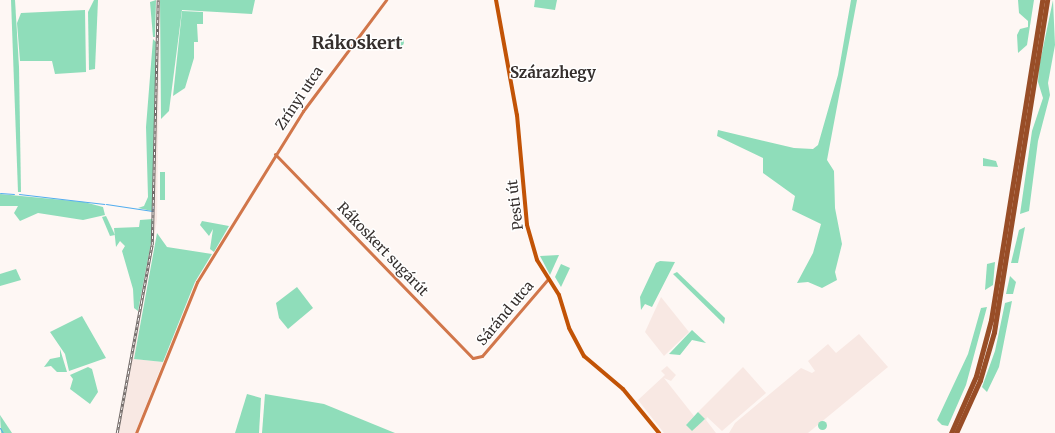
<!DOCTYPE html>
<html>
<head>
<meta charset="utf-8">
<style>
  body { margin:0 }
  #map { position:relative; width:1055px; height:433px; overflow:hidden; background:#fef7f4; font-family:Merriweather,serif }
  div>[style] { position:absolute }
  .built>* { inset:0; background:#f8e8e3 }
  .green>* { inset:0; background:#8fddba; transform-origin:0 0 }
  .round { border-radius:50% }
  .stream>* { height:1px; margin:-0.5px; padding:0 0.5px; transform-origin:0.5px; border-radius:0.5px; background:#52adee }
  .secondary>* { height:3px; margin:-1.5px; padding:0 1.5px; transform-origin:1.5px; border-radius:1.5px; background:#d1764a }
  .primary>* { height:4px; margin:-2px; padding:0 2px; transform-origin:2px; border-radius:2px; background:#c25306 }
  .highway>* { height:5px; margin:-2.5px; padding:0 2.5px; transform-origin:2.5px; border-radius:2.5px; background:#984d27 }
  .rail>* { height:2.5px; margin-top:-1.25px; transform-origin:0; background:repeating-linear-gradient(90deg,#fff 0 3px,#6f6967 0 6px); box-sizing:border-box; border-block:1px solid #6f6967 }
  span { translate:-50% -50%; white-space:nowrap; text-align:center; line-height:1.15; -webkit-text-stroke:3px #fff; paint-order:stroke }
  .street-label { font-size:14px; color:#352f2d }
  .neighbourhood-label { font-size:15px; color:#352f2d; font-weight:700 }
  .district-label { font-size:18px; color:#352f2d; font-weight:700 }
</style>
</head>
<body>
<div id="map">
  <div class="built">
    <div style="clip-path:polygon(158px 0,160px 0,157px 220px,134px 359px,163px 362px,135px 433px,116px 433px,152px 244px)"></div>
    <div style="clip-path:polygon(661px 297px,689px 332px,664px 356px,645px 332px)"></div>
    <div style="clip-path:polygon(859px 334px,888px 367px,808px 433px,729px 433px,735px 423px,801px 368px,812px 373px,815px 371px,808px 361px,828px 344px,836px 353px)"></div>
    <div style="clip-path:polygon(667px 366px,676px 375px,671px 381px,664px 378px,694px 416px,686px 425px,705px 420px,698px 412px,743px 367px,766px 393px,722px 431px,707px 417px,706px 420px,716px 433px,664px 433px,638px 400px,665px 375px,661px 371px)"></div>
  </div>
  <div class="green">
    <div style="clip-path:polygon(11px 0,15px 0,19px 67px,21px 192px,18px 192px)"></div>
    <div style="clip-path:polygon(94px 0,98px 0,95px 69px,89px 70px,88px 12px)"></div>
    <div style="clip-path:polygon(156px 0,155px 37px,153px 37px,150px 2px)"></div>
    <div style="clip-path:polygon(160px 0,255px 0,252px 14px,182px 10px,169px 111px,161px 119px)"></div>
    <div style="clip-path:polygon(535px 0,557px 0,555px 10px,534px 7px)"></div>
    <div style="clip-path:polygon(851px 0,857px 0,827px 160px,834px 171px,835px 208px,842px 244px,835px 272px,837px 280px,822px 288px,808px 282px,797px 283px,813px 253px,821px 224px,792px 210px,795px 196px,763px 173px,763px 158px,717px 136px,718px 130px,794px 148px,813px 149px,818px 145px,838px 75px)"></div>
    <div style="clip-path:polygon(1018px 0,1034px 0,1027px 45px,1018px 53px,1017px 35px,1020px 29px,1028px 27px,1028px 21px,1019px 13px)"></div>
    <div style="clip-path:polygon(1053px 0,1055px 45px,1048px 83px,1050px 95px,1038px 141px,1029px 211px,1020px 214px,1032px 131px,1043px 98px,1038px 82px,1039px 67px)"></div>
    <div style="clip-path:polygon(85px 10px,86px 72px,55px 74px,52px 61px,20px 61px,17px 23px,21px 13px)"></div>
    <div style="clip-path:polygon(182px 11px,203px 12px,203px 24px,197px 24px,198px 42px,194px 42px,194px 58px,185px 88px,173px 96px)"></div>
    <div class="round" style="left:394px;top:37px;width:10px;height:10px"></div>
    <div style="clip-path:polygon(153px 39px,156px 42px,152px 211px,138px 208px,144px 206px,148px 197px,146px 127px)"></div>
    <div style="clip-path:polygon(983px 158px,996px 161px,998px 167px,983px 166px)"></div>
    <div style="left:160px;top:172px;width:5px;height:28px"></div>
    <div style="clip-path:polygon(0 194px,84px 202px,103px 207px,105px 215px,83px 220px,38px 213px,20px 221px,14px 213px,18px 206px,0 206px)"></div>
    <div style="clip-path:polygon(106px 216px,107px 218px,115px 235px,110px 236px,102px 217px)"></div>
    <div style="clip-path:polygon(153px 219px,151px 243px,138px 311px,134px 308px,133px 289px,122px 251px,125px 246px,120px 241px,116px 247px,114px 228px,139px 227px,140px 220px)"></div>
    <div style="clip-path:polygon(202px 221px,229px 226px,214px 252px,210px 249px,213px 229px,209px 236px,200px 225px)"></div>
    <div style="clip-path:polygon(1025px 227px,1018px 263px,1011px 263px,1019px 230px)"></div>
    <div style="clip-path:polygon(157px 233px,167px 247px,212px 254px,195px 282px,163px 362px,134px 359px)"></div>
    <div style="clip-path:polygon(559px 255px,550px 275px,540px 256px)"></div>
    <div style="clip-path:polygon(660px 261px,675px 262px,652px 307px,645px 304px,641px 310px,640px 297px,656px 263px)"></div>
    <div style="clip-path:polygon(995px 262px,993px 285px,985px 290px,987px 264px)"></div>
    <div style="clip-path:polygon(561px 264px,570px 268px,561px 287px,555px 277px)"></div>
    <div style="clip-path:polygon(16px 269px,21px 280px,0 286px,0 274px)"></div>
    <div style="clip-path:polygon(677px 272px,725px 318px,724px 324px,673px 274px)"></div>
    <div style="clip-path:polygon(1010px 276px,1016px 282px,1013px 294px,1006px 294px)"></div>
    <div style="clip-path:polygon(297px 287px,313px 308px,288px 329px,279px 318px,276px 303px)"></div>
    <div style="clip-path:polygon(1012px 301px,999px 367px,987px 392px,982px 387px,995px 351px,1005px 303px)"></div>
    <div style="clip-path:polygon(987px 307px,966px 385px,948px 426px,942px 425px,937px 420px,968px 354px,981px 308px)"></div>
    <div style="clip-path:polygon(82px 316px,106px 358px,69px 371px,65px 354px,50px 332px)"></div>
    <div style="clip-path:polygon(692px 330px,706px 343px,692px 340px,680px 355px,669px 354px)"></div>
    <div style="clip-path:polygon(60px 349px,67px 372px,57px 372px,51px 366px,44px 367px,50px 359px,60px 357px)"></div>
    <div style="clip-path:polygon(88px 367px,92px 369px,98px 392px,90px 404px,70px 389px,73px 379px,70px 375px)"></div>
    <div style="clip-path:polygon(247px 394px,261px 398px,259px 433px,235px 433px)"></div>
    <div style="clip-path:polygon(265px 394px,324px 404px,395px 433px,262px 433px)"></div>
    <div style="clip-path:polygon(698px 412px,705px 419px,692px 431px,686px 425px)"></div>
    <div style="clip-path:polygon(0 415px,12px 433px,1px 433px)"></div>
    <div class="round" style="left:817.5px;top:420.5px;width:9px;height:9px"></div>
  </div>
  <div class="stream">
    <div style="left:0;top:193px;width:14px;rotate:4deg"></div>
    <div style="left:19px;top:194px;width:86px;rotate:6.7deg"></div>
    <div style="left:106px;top:204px;width:47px;rotate:8.7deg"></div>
    <div style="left:152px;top:211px;width:4px;rotate:-76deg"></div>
    <div style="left:0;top:428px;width:6px;rotate:59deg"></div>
  </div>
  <div class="secondary">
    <div style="left:275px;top:154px;width:284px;rotate:45.9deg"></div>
    <div style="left:473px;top:358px;width:9px;rotate:-13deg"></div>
    <div style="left:482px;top:356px;width:101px;rotate:-49.4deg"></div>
    <div style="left:136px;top:433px;width:163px;rotate:-68deg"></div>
    <div style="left:197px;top:282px;width:201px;rotate:-58.2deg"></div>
    <div style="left:303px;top:111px;width:139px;rotate:-53.2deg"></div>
  </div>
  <div class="primary">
    <div style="left:496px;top:0;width:117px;rotate:79.7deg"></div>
    <div style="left:517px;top:115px;width:110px;rotate:84.8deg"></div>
    <div style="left:527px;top:225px;width:36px;rotate:74deg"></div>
    <div style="left:537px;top:260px;width:41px;rotate:57.8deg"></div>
    <div style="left:559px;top:295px;width:34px;rotate:73deg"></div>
    <div style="left:569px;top:328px;width:32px;rotate:62deg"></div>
    <div style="left:584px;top:356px;width:51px;rotate:40.2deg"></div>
    <div style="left:623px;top:389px;width:57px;rotate:50.7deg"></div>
  </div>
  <div class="highway">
    <div style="left:951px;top:433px;width:62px;rotate:-66.3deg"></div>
    <div style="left:976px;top:376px;width:58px;rotate:-75deg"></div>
    <div style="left:991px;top:320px;width:324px;rotate:-80.9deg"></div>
    <div style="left:956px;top:433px;width:58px;rotate:-65.6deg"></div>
    <div style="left:980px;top:380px;width:50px;rotate:-73.7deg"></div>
    <div style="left:994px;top:332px;width:336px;rotate:-80.9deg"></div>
  </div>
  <div class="rail">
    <div style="left:117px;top:433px;width:191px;rotate:-79.5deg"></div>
    <div style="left:152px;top:245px;width:245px;rotate:-88.6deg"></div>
  </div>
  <div class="street-label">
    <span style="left:299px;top:98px;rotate:-56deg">Zrínyi utca</span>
    <span style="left:515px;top:205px;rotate:-97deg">Pesti út</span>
    <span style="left:383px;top:249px;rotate:46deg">Rákoskert sugárút</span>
    <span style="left:505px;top:313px;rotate:-50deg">Sáránd utca</span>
  </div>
  <div class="neighbourhood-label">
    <span style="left:553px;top:73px">Szárazhegy</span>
  </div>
  <div class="district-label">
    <span style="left:357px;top:43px">Rákoskert</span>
  </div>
</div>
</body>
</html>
